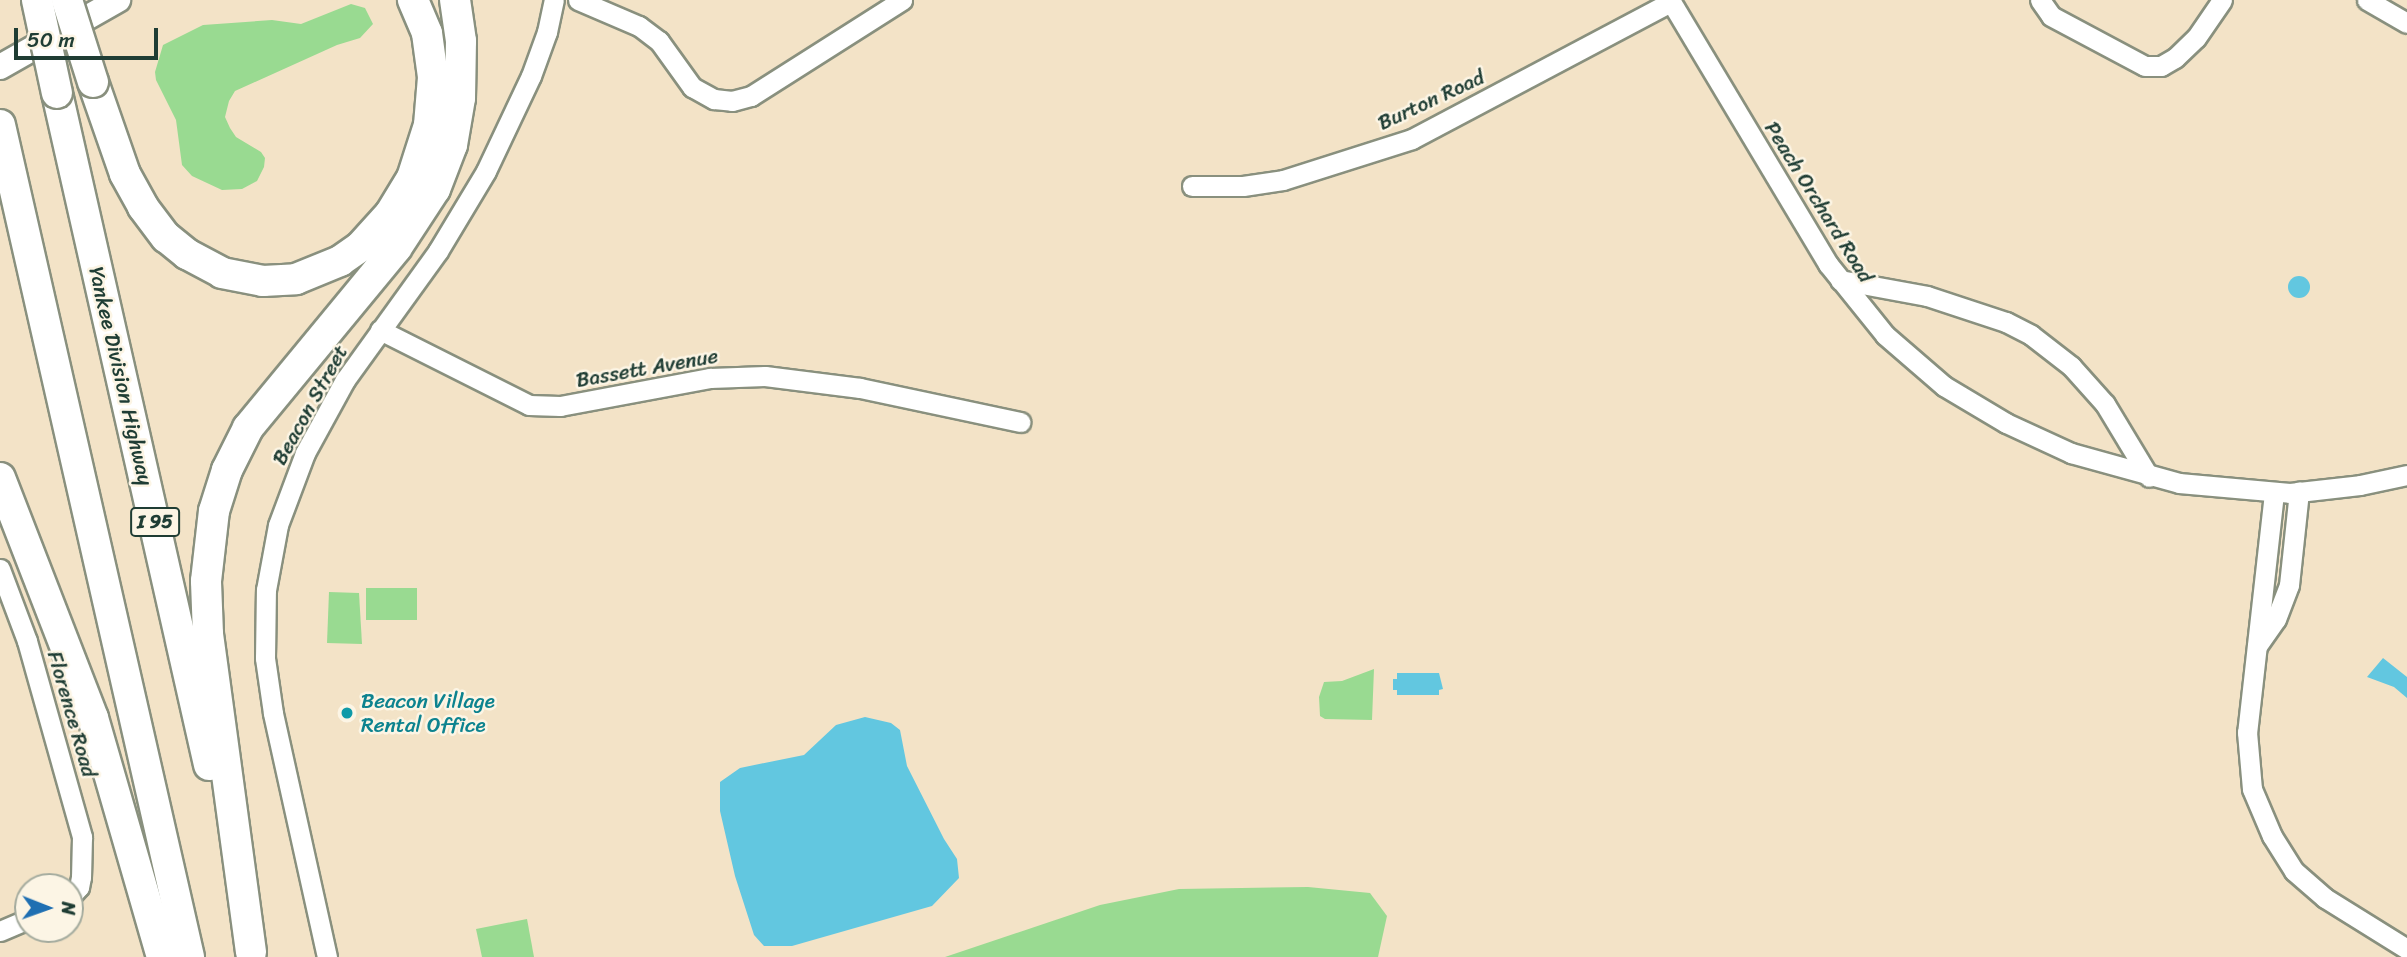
<!DOCTYPE html>
<html>
<head>
<meta charset="utf-8">
<style>
  body { margin:0 }
  #map { position:relative; width:2407px; height:957px; overflow:hidden; background:#f3e3c7; font-family:Sriracha,sans-serif }
  div>[style] { position:absolute }
  .green>* { inset:0; background:#99da91; transform-origin:0 0 }
  .water>* { inset:0; background:#62c7e0 }
  .round { border-radius:50% }
  .roads { filter:drop-shadow(2px 0 #89907e) drop-shadow(-2px 0 #89907e) drop-shadow(0 2px #89907e) drop-shadow(0 -2px #89907e) }
  .minor>* { height:19px; margin:-9.5px; padding:0 9.5px; transform-origin:9.5px; border-radius:9.5px; background:#fff }
  .major>* { height:24px; margin:-12px; padding:0 12px; transform-origin:12px; border-radius:12px; background:#fff }
  .highway>* { height:30px; margin:-15px; padding:0 15px; transform-origin:15px; border-radius:15px; background:#fff }
  .bridges { filter:drop-shadow(2px 0 #89907e) drop-shadow(-2px 0 #89907e) drop-shadow(0 2px #89907e) drop-shadow(0 -2px #89907e) }
  .highway-bridge>* { height:30px; margin:-15px; padding:0 15px; transform-origin:15px; border-radius:15px; background:#fff }
  .dots>* { width:19px; height:19px; translate:-50% -50%; box-sizing:border-box; border:4px solid #fcf5e5; border-radius:50% }
  span { translate:-50% -50%; white-space:nowrap; text-align:center; line-height:1.15; -webkit-text-stroke:5px #fcf5e5; paint-order:stroke }
  .shield-label span { padding:2px 5px; background:#fcf5e5; border:2px solid; border-radius:5px; -webkit-text-stroke-width:0 }
  .shield-label { font-size:19px; color:#1f3d34; font-weight:700 }
  .street-label { font-size:21px; color:#1f3d34 }
  .culture-label { font-size:21px; color:#0d838f }
  .left { translate:0 -50%; text-align:left }
  .north { position:absolute; left:14px; top:873px; width:70px; height:70px; box-sizing:border-box; background:#fcf5e5; border:2px solid #a4ab9e; border-radius:50%; rotate:91deg; font-size:19px; font-weight:700; line-height:28px; text-align:center; color:#1f3d34 }
  .north::after { content:''; display:block; margin:auto; width:24px; height:32px; background:#1f6fb2; clip-path:polygon(50% 0,100% 100%,50% 72%,0 100%) }
  .scale { position:absolute; left:14px; top:28px; width:144px; height:32px; box-sizing:border-box; border:4px solid #1f3d34; border-top:0; padding-left:9px; font-size:21px; line-height:24px; white-space:nowrap; color:#1f3d34; -webkit-text-stroke:5px #fcf5e5; paint-order:stroke }
</style>
</head>
<body>
<div id="map">
  <div class="green">
    <div style="clip-path:polygon(351px 4px,365px 8px,373px 24px,360px 38px,337px 45px,235px 91px,229px 101px,225px 117px,230px 128px,236px 137px,261px 152px,265px 158px,264px 167px,257px 181px,242px 189px,222px 190px,192px 176px,182px 165px,176px 120px,156px 80px,155px 72px,163px 45px,203px 25px,272px 20px,301px 24px)"></div>
    <div style="left:417px;top:588px;width:32px;height:51px;rotate:90deg"></div>
    <div style="clip-path:polygon(329px 592px,359px 593px,362px 644px,327px 643px)"></div>
    <div style="clip-path:polygon(1374px 669px,1372px 720px,1325px 719px,1320px 716px,1319px 697px,1324px 682px,1342px 681px)"></div>
    <div style="clip-path:polygon(1308px 887px,1370px 893px,1387px 916px,1378px 957px,945px 957px,1100px 905px,1179px 889px)"></div>
    <div style="clip-path:polygon(527px 919px,534px 957px,482px 957px,476px 929px)"></div>
  </div>
  <div class="water">
    <div class="round" style="left:2288px;top:276px;width:22px;height:22px"></div>
    <div style="clip-path:polygon(2383px 658px,2407px 677px,2407px 698px,2394px 687px,2367px 677px)"></div>
    <div style="clip-path:polygon(1397px 673px,1439px 673px,1443px 689px,1439px 690px,1439px 695px,1397px 695px,1397px 690px,1393px 690px,1393px 679px,1397px 679px)"></div>
    <div style="clip-path:polygon(865px 717px,891px 723px,900px 730px,907px 766px,944px 839px,957px 859px,959px 878px,932px 906px,792px 946px,764px 946px,754px 935px,735px 876px,720px 811px,720px 782px,740px 768px,804px 755px,836px 725px)"></div>
  </div>
  <div class="roads">
    <div class="minor">
      <div style="left:578px;top:0;width:66px;rotate:23.1deg"></div>
      <div style="left:639px;top:26px;width:25px;rotate:37deg"></div>
      <div style="left:659px;top:41px;width:57px;rotate:54.3deg"></div>
      <div style="left:692px;top:87px;width:25px;rotate:29deg"></div>
      <div style="left:714px;top:99px;width:18px;rotate:6deg"></div>
      <div style="left:732px;top:101px;width:20px;rotate:-15deg"></div>
      <div style="left:751px;top:96px;width:179px;rotate:-32.4deg"></div>
      <div style="left:1670px;top:0;width:308px;rotate:59.1deg"></div>
      <div style="left:1828px;top:264px;width:91px;rotate:51.2deg"></div>
      <div style="left:1885px;top:335px;width:78px;rotate:40.8deg"></div>
      <div style="left:1944px;top:386px;width:72px;rotate:30.8deg"></div>
      <div style="left:2006px;top:423px;width:72px;rotate:24.8deg"></div>
      <div style="left:2071px;top:453px;width:112px;rotate:15.5deg"></div>
      <div style="left:2179px;top:483px;width:111px;rotate:5.1deg"></div>
      <div style="left:2290px;top:493px;width:70px;rotate:-6.5deg"></div>
      <div style="left:2360px;top:485px;width:48px;rotate:-12deg"></div>
      <div style="left:2040px;top:0;width:19px;rotate:55deg"></div>
      <div style="left:2051px;top:16px;width:106px;rotate:28deg"></div>
      <div style="left:2145px;top:66px;width:16px"></div>
      <div style="left:2161px;top:66px;width:16px;rotate:-30deg"></div>
      <div style="left:2175px;top:58px;width:29px;rotate:-44deg"></div>
      <div style="left:2196px;top:38px;width:46px;rotate:-55.6deg"></div>
      <div style="left:2367px;top:0;width:46px;rotate:29.9deg"></div>
      <div style="left:1192px;top:186px;width:51px"></div>
      <div style="left:1243px;top:186px;width:40px;rotate:-8.5deg"></div>
      <div style="left:1283px;top:180px;width:135px;rotate:-17.6deg"></div>
      <div style="left:1412px;top:139px;width:293px;rotate:-27.9deg"></div>
      <div style="left:1840px;top:280px;width:88px;rotate:10.4deg"></div>
      <div style="left:1927px;top:296px;width:83px;rotate:18.2deg"></div>
      <div style="left:2006px;top:322px;width:28px;rotate:27deg"></div>
      <div style="left:2031px;top:335px;width:51px;rotate:37.8deg"></div>
      <div style="left:2071px;top:366px;width:51px;rotate:48.2deg"></div>
      <div style="left:2105px;top:404px;width:85px;rotate:58.9deg"></div>
      <div style="left:380px;top:330px;width:167px;rotate:26.7deg"></div>
      <div style="left:529px;top:405px;width:31px;rotate:2deg"></div>
      <div style="left:560px;top:406px;width:153px;rotate:-10.6deg"></div>
      <div style="left:710px;top:378px;width:55px;rotate:-2.1deg"></div>
      <div style="left:765px;top:376px;width:96px;rotate:7.2deg"></div>
      <div style="left:860px;top:388px;width:164px;rotate:12deg"></div>
      <div style="left:2274px;top:493px;width:241px;rotate:96.4deg"></div>
      <div style="left:2247px;top:732px;width:57px;rotate:85deg"></div>
      <div style="left:2252px;top:789px;width:51px;rotate:66.9deg"></div>
      <div style="left:2272px;top:836px;width:41px;rotate:57.8deg"></div>
      <div style="left:2294px;top:871px;width:41px;rotate:41.1deg"></div>
      <div style="left:2325px;top:898px;width:97px;rotate:31.9deg"></div>
      <div style="left:0;top:569px;width:77px;rotate:69.4deg"></div>
      <div style="left:27px;top:641px;width:204px;rotate:74.3deg"></div>
      <div style="left:82px;top:837px;width:40px;rotate:91.4deg"></div>
      <div style="left:81px;top:877px;width:10px;rotate:101deg"></div>
      <div style="left:79px;top:887px;width:13px;rotate:132deg"></div>
      <div style="left:2257px;top:646px;width:33px;rotate:-55deg"></div>
      <div style="left:2276px;top:619px;width:36px;rotate:-69deg"></div>
      <div style="left:2289px;top:585px;width:94px;rotate:-83.9deg"></div>
      <div style="left:0;top:931px;width:30px;rotate:-23deg"></div>
      <div style="left:327px;top:957px;width:250px;rotate:-102.5deg"></div>
      <div style="left:273px;top:713px;width:56px;rotate:-98.3deg"></div>
      <div style="left:265px;top:658px;width:68px;rotate:-89.2deg"></div>
      <div style="left:266px;top:590px;width:66px;rotate:-79.5deg"></div>
      <div style="left:278px;top:525px;width:77px;rotate:-69.4deg"></div>
      <div style="left:305px;top:453px;width:83px;rotate:-61.3deg"></div>
      <div style="left:345px;top:380px;width:159px;rotate:-54.2deg"></div>
      <div style="left:438px;top:251px;width:93px;rotate:-59deg"></div>
      <div style="left:486px;top:171px;width:105px;rotate:-64.7deg"></div>
      <div style="left:531px;top:76px;width:47px;rotate:-70deg"></div>
      <div style="left:547px;top:32px;width:33px;rotate:-78deg"></div>
    </div>
    <div class="major">
      <div style="left:0;top:67px;width:136px;rotate:-29.6deg"></div>
    </div>
    <div class="highway">
      <div style="left:93px;top:82px;width:97px;rotate:70.8deg"></div>
      <div style="left:125px;top:174px;width:38px;rotate:61deg"></div>
      <div style="left:143px;top:207px;width:38px;rotate:53deg"></div>
      <div style="left:166px;top:237px;width:27px;rotate:39deg"></div>
      <div style="left:187px;top:254px;width:40px;rotate:28deg"></div>
      <div style="left:222px;top:273px;width:42px;rotate:11deg"></div>
      <div style="left:263px;top:281px;width:33px;rotate:-3deg"></div>
      <div style="left:296px;top:279px;width:48px;rotate:-22.2deg"></div>
      <div style="left:340px;top:261px;width:24px;rotate:-35deg"></div>
      <div style="left:360px;top:247px;width:45px;rotate:-47.7deg"></div>
      <div style="left:390px;top:214px;width:42px;rotate:-58.6deg"></div>
      <div style="left:412px;top:178px;width:56px;rotate:-72.2deg"></div>
      <div style="left:429px;top:125px;width:48px;rotate:-85.2deg"></div>
      <div style="left:433px;top:77px;width:44px;rotate:-97.8deg"></div>
      <div style="left:427px;top:33px;width:36px;rotate:-113deg"></div>
      <div style="left:57px;top:93px;width:689px;rotate:77.25deg"></div>
      <div style="left:0;top:125px;width:853px;rotate:77.2deg"></div>
      <div style="left:0;top:478px;width:257px;rotate:68.8deg"></div>
      <div style="left:93px;top:718px;width:249px;rotate:73.9deg"></div>
      <div style="left:251px;top:952px;width:321px;rotate:-97.7deg"></div>
      <div style="left:208px;top:634px;width:53px;rotate:-92.2deg"></div>
      <div style="left:206px;top:581px;width:70px;rotate:-83.5deg"></div>
      <div style="left:214px;top:511px;width:43px;rotate:-72.4deg"></div>
      <div style="left:227px;top:470px;width:47px;rotate:-63.4deg"></div>
      <div style="left:248px;top:428px;width:234px;rotate:-50.5deg"></div>
      <div style="left:397px;top:247px;width:69px;rotate:-56.8deg"></div>
      <div style="left:435px;top:189px;width:47px;rotate:-68.9deg"></div>
      <div style="left:452px;top:145px;width:48px;rotate:-80.3deg"></div>
      <div style="left:460px;top:98px;width:57px;rotate:-89deg"></div>
      <div style="left:461px;top:41px;width:41px;rotate:-98.3deg"></div>
    </div>
  </div>
  <div class="bridges">
    <div class="highway-bridge">
      <div style="left:37px;top:0;width:95px;rotate:77.9deg"></div>
      <div style="left:67px;top:0;width:86px;rotate:72.4deg"></div>
    </div>
  </div>
  <div class="dots">
    <div style="left:347px;top:713px;background:#0f9aa8"></div>
  </div>
  <div class="shield-label">
    <span style="left:155px;top:522px">I 95</span>
  </div>
  <div class="street-label">
    <span style="left:1431px;top:100px;rotate:-25deg">Burton Road</span>
    <span style="left:1819px;top:202px;rotate:58deg">Peach Orchard Road</span>
    <span style="left:647px;top:368px;rotate:-10deg">Bassett Avenue</span>
    <span style="left:121px;top:376px;rotate:77deg">Yankee Division Highway</span>
    <span style="left:310px;top:405px;rotate:-61deg">Beacon Street</span>
    <span style="left:72px;top:714px;rotate:74deg">Florence Road</span>
  </div>
  <div class="culture-label">
    <span class="left" style="left:361px;top:713px">Beacon Village<br>Rental Office</span>
  </div>
  <div class="north">N</div>
  <div class="scale">50 m</div>
</div>
</body>
</html>
